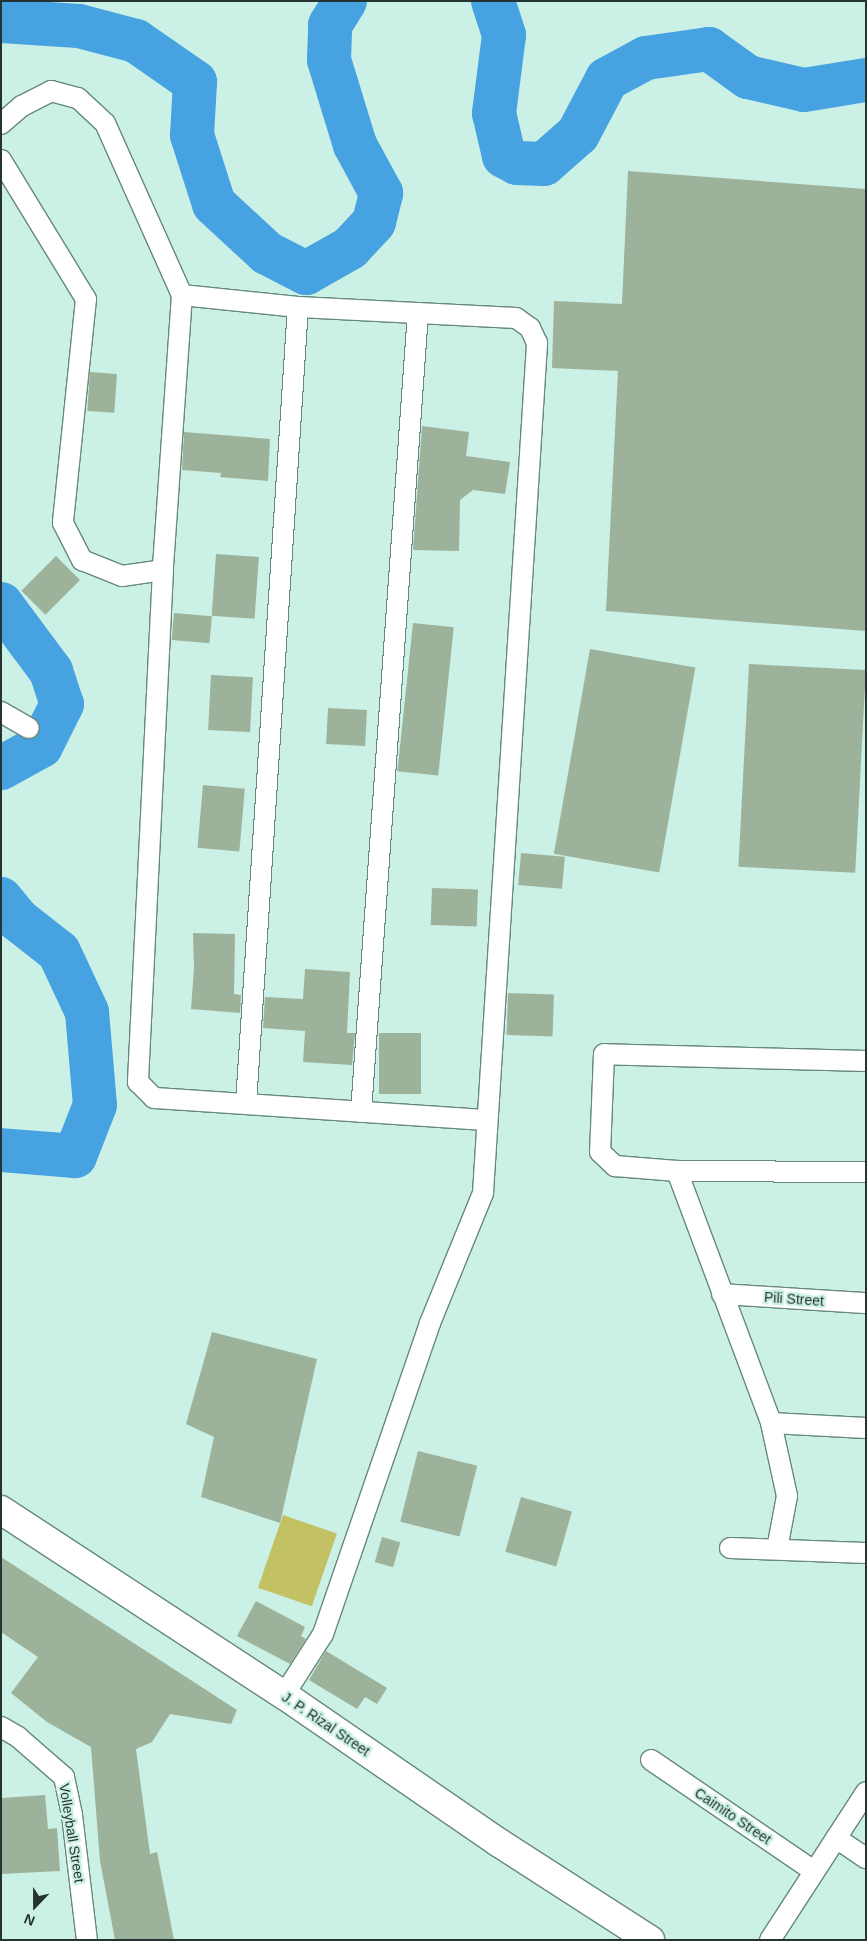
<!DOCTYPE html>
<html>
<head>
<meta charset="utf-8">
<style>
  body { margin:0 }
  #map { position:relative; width:867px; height:1941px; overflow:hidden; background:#cbf0e5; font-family:Arial,sans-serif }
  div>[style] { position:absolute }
  .green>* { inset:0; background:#c2c164; transform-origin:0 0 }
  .river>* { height:44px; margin:-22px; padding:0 22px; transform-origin:22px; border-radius:22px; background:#46a2e1 }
  .building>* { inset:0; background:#9db29a; transform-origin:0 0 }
  .roads { filter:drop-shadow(1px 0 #66887e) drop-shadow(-1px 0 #66887e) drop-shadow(0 1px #66887e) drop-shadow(0 -1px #66887e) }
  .minor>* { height:20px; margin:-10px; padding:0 10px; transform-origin:10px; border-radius:10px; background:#fff }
  .secondary>* { height:28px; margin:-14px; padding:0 14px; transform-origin:14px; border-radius:14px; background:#fff }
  span { translate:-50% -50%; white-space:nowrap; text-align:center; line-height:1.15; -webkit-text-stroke:4.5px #cbf0e5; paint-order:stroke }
  .street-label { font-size:14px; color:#253430 }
  .frame { position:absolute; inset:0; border:2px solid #253430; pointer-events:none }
  .north { position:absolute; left:10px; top:1881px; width:50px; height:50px; -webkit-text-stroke:4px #cbf0e5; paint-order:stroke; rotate:202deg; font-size:14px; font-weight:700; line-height:20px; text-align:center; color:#253430 }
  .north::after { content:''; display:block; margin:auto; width:18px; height:22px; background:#253430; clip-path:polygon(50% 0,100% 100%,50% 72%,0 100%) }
</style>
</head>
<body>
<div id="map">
  <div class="green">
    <div style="left:283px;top:1515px;width:57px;height:77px;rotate:19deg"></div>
  </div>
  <div class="river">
    <div style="left:493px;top:1px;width:36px;rotate:72deg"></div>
    <div style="left:504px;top:35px;width:79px;rotate:97.3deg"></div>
    <div style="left:494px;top:113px;width:44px;rotate:76.9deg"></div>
    <div style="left:504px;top:156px;width:15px;rotate:28deg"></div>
    <div style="left:517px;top:163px;width:27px;rotate:2deg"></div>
    <div style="left:544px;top:164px;width:45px;rotate:-41.4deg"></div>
    <div style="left:578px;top:134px;width:62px;rotate:-62.2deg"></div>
    <div style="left:607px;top:79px;width:44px;rotate:-28.3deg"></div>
    <div style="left:646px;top:58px;width:64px;rotate:-8.1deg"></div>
    <div style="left:709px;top:49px;width:48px;rotate:35.7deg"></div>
    <div style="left:748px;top:77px;width:57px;rotate:13.1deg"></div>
    <div style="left:804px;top:90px;width:63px;rotate:-9.2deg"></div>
    <div style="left:1px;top:21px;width:78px;rotate:3.7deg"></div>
    <div style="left:79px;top:26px;width:59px;rotate:14.7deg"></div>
    <div style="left:136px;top:41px;width:72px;rotate:34.8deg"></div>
    <div style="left:195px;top:82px;width:53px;rotate:93.2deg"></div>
    <div style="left:192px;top:135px;width:72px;rotate:72.3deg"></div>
    <div style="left:214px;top:204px;width:72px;rotate:42.8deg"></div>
    <div style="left:267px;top:253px;width:44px;rotate:27.1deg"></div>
    <div style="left:306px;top:273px;width:51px;rotate:-29.6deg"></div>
    <div style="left:350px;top:248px;width:35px;rotate:-47deg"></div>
    <div style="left:374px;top:222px;width:30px;rotate:-76deg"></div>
    <div style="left:381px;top:193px;width:55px;rotate:-118.4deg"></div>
    <div style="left:355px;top:145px;width:89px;rotate:-107deg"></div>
    <div style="left:329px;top:60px;width:35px;rotate:-88deg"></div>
    <div style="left:330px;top:25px;width:28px;rotate:-58deg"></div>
    <div style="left:1px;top:604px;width:84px;rotate:53.3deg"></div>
    <div style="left:51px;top:671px;width:35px;rotate:72deg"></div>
    <div style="left:62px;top:704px;width:47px;rotate:116.6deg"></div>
    <div style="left:41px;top:746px;width:46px;rotate:151.2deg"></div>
    <div style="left:1px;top:899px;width:26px;rotate:51deg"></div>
    <div style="left:17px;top:919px;width:53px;rotate:38.2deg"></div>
    <div style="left:59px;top:952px;width:66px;rotate:65deg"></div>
    <div style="left:87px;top:1012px;width:93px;rotate:85.1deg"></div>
    <div style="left:95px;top:1105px;width:55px;rotate:111.4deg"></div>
    <div style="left:75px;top:1156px;width:74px;rotate:-175.4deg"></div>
  </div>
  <div class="building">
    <div style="clip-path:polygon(628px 171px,866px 189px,866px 631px,606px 611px,618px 371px,552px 368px,554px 301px,622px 304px)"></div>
    <div style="left:90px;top:372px;width:27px;height:39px;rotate:4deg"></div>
    <div style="clip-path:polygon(422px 426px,469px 432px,466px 456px,510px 462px,505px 494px,473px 490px,460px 500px,459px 551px,413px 550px)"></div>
    <div style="clip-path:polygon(184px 432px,270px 439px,268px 481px,220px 477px,221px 473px,182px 470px)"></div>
    <div style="left:216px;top:554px;width:43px;height:62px;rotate:4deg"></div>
    <div style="left:56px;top:556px;width:34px;height:49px;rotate:45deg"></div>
    <div style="left:174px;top:613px;width:38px;height:27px;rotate:5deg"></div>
    <div style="left:413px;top:623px;width:41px;height:149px;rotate:6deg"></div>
    <div style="left:590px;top:649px;width:107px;height:208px;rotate:10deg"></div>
    <div style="left:749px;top:664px;width:117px;height:203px;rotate:3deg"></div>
    <div style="left:211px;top:675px;width:42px;height:55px;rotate:3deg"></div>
    <div style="left:328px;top:708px;width:39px;height:36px;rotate:3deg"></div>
    <div style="left:203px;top:785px;width:42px;height:63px;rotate:5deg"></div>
    <div style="left:521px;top:853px;width:44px;height:32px;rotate:5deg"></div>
    <div style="left:432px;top:888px;width:46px;height:37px;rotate:2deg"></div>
    <div style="clip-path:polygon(193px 933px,235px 934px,234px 994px,241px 995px,240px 1013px,191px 1009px,194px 969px)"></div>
    <div style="clip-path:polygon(305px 969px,350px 972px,347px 1033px,355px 1033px,352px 1065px,303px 1062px,305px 1031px,263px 1028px,265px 997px,303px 999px)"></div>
    <div style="left:508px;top:993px;width:46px;height:42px;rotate:2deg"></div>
    <div style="left:379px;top:1033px;width:42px;height:61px"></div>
    <div style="clip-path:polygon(212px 1332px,317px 1359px,280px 1523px,201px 1497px,214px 1437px,186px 1424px)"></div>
    <div style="left:418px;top:1451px;width:61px;height:73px;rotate:14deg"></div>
    <div style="left:521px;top:1497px;width:53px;height:57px;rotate:16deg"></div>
    <div style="left:382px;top:1537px;width:19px;height:26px;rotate:16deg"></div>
    <div style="clip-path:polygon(1px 1557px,237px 1710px,231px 1724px,170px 1714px,152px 1742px,136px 1749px,150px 1854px,157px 1852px,174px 1940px,115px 1940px,100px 1861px,91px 1747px,47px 1722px,11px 1693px,38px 1657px,1px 1632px)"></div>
    <div style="clip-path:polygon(256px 1601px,305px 1627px,301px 1636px,306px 1639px,290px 1664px,237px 1636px)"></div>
    <div style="clip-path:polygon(326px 1651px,387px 1688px,377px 1704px,365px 1697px,357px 1709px,309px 1680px)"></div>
    <div style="clip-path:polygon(45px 1795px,48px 1829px,57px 1828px,60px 1871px,1px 1874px,1px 1798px)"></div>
  </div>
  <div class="roads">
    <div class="minor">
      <div style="left:1px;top:124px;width:28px;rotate:-41deg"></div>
      <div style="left:22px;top:106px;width:33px;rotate:-27deg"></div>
      <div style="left:51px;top:91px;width:28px;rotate:15deg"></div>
      <div style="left:78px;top:98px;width:37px;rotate:43deg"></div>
      <div style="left:105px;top:123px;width:188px;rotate:65.9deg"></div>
      <div style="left:1px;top:160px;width:163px;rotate:58.6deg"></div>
      <div style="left:86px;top:299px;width:225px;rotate:95.9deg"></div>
      <div style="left:63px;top:523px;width:42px;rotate:62.8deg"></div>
      <div style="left:82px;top:560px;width:43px;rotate:21.8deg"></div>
      <div style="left:122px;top:576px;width:41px;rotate:-8.3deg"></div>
      <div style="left:1px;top:712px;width:32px;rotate:30deg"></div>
      <div style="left:866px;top:1061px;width:262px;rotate:-178.5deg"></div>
      <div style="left:604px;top:1054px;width:98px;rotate:92.3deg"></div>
      <div style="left:600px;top:1152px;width:21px;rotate:43deg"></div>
      <div style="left:615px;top:1166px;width:62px;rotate:4.6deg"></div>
      <div style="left:677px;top:1171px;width:189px;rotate:0.3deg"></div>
      <div style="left:246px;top:1104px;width:799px;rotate:-86.27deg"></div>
      <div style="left:361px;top:1112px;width:801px;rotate:-85.92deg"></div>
      <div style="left:677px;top:1171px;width:269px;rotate:69.5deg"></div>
      <div style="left:771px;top:1423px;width:75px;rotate:77.6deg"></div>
      <div style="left:787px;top:1496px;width:54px;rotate:100.7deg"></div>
      <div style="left:722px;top:1294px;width:144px;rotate:3.6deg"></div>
      <div style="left:771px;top:1423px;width:95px;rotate:3deg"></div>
      <div style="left:730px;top:1548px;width:136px;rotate:2.1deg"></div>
      <div style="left:284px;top:1695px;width:72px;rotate:-57.4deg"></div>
      <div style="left:323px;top:1634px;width:329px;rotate:-71deg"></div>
      <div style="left:430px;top:1323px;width:140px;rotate:-67.8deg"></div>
      <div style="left:483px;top:1193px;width:852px;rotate:-86.36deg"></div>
      <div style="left:537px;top:343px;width:17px;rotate:-115deg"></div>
      <div style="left:530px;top:328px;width:17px;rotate:-144deg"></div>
      <div style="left:516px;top:318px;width:218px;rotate:-177.1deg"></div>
      <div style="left:298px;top:307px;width:117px;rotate:-174.1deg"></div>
      <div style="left:182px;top:295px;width:276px;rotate:94deg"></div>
      <div style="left:163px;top:570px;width:513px;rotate:92.8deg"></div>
      <div style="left:138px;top:1082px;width:23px;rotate:45deg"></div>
      <div style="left:154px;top:1098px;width:333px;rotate:3.8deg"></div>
      <div style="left:1px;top:1727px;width:20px;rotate:30deg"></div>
      <div style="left:18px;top:1737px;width:61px;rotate:41deg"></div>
      <div style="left:64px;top:1777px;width:39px;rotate:78deg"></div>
      <div style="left:72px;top:1815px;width:126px;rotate:83.2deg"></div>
      <div style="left:651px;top:1760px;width:197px;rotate:34.3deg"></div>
      <div style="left:836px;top:1838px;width:36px;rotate:34deg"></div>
      <div style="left:770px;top:1940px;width:176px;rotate:-57deg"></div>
    </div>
    <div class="secondary">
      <div style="left:1px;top:1510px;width:338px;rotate:33.2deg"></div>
      <div style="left:284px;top:1695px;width:260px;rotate:34.5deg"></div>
      <div style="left:498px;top:1842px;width:181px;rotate:32.8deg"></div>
    </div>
  </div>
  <div class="street-label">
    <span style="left:794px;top:1299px;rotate:4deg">Pili Street</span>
    <span style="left:326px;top:1724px;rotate:34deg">J. P. Rizal Street</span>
    <span style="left:733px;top:1816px;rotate:34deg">Caimito Street</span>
    <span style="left:72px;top:1833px;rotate:81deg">Volleyball Street</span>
  </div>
  <div class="frame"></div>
  <div class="north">N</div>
</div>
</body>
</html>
